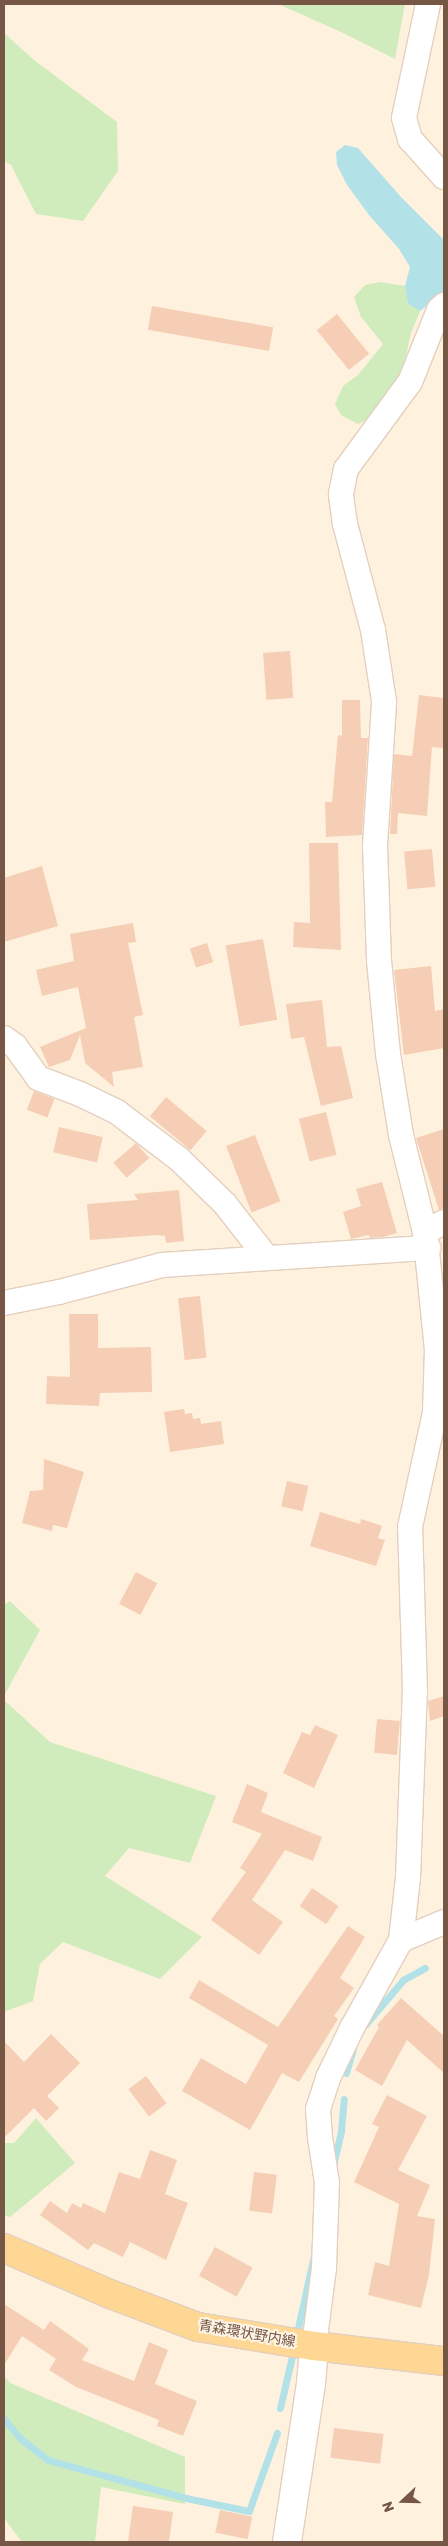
<!DOCTYPE html>
<html>
<head>
<meta charset="utf-8">
<style>
  body { margin:0 }
  #map { position:relative; width:448px; height:2546px; overflow:hidden; background:#fef2df; font-family:Rubik,"Noto Sans JP",sans-serif }
  div>[style] { position:absolute }
  .green>* { inset:0; background:#d0ecbd }
  .water>* { inset:0; background:#b3e1e8 }
  .stream>* { height:7px; margin:-3.5px; padding:0 3.5px; transform-origin:3.5px; border-radius:3.5px; background:#b3e1e8 }
  .building>* { inset:0; background:#f5ceb5; transform-origin:0 0 }
  .roads { filter:drop-shadow(1px 0 #e4cfbe) drop-shadow(-1px 0 #e4cfbe) drop-shadow(0 1px #e4cfbe) drop-shadow(0 -1px #e4cfbe) }
  .street>* { height:24px; margin:-12px; padding:0 12px; transform-origin:12px; border-radius:12px; background:#fff }
  .secondary>* { height:28px; margin:-14px; padding:0 14px; transform-origin:14px; border-radius:14px; background:#fff }
  .primary>* { height:28px; margin:-14px; padding:0 14px; transform-origin:14px; border-radius:14px; background:#ffd795 }
  span { translate:-50% -50%; white-space:nowrap; text-align:center; line-height:1.15; -webkit-text-stroke:4px #fff5e7; paint-order:stroke }
  .street-label { font-size:14px; color:#765645 }
  .frame { position:absolute; inset:0; border:5px solid #765645; pointer-events:none }
  .north { position:absolute; left:378px; top:2476px; width:50px; height:50px; -webkit-text-stroke:4px #fff5e7; paint-order:stroke; rotate:249deg; font-size:14px; font-weight:700; line-height:20px; text-align:center; color:#765645 }
  .north::after { content:''; display:block; margin:auto; width:18px; height:22px; background:#765645; clip-path:polygon(50% 0,100% 100%,50% 72%,0 100%) }
</style>
</head>
<body>
<div id="map">
  <div class="green">
    <div style="clip-path:polygon(278px 4px,405px 4px,395px 59px,341px 32px)"></div>
    <div style="clip-path:polygon(4px 33px,34px 60px,117px 122px,118px 171px,83px 221px,36px 214px,11px 165px,4px 161px)"></div>
    <div style="clip-path:polygon(380px 282px,405px 286px,408px 304px,420px 311px,411px 333px,404px 365px,390px 393px,372px 417px,358px 424px,341px 415px,335px 404px,343px 386px,358px 375px,383px 344px,361px 317px,354px 297px,365px 285px)"></div>
    <div style="clip-path:polygon(10px 1601px,40px 1630px,4px 1696px,4px 1605px)"></div>
    <div style="clip-path:polygon(4px 1700px,50px 1742px,216px 1796px,190px 1863px,129px 1848px,105px 1876px,202px 1937px,160px 1979px,63px 1942px,40px 1964px,33px 2001px,4px 2012px)"></div>
    <div style="clip-path:polygon(36px 2118px,75px 2163px,10px 2217px,4px 2215px,4px 2143px,14px 2143px)"></div>
    <div style="clip-path:polygon(4px 2376px,10px 2383px,185px 2457px,185px 2504px,101px 2487px,95px 2542px,22px 2542px,4px 2518px)"></div>
  </div>
  <div class="water">
    <div style="clip-path:polygon(345px 145px,358px 148px,401px 197px,444px 240px,444px 292px,420px 311px,408px 304px,405px 286px,410px 267px,399px 249px,369px 215px,347px 185px,337px 165px,336px 152px)"></div>
  </div>
  <div class="stream">
    <div style="left:365px;top:2025px;width:59px;rotate:-49.8deg"></div>
    <div style="left:403px;top:1980px;width:25px;rotate:-29deg"></div>
    <div style="left:346px;top:2073px;width:25px;rotate:-74deg"></div>
    <div style="left:333px;top:2166px;width:36px;rotate:-77deg"></div>
    <div style="left:341px;top:2131px;width:32px;rotate:-85deg"></div>
    <div style="left:296px;top:2337px;width:84px;rotate:-77.6deg"></div>
    <div style="left:280px;top:2408px;width:62px;rotate:-76.9deg"></div>
    <div style="left:4px;top:2419px;width:25px;rotate:50deg"></div>
    <div style="left:20px;top:2438px;width:36px;rotate:38deg"></div>
    <div style="left:48px;top:2460px;width:143px;rotate:15.4deg"></div>
    <div style="left:186px;top:2498px;width:64px;rotate:11.7deg"></div>
    <div style="left:249px;top:2511px;width:83px;rotate:-70.3deg"></div>
  </div>
  <div class="building">
    <div style="left:152px;top:306px;width:123px;height:24px;rotate:10deg"></div>
    <div style="left:337px;top:314px;width:51px;height:26px;rotate:51deg"></div>
    <div style="left:290px;top:651px;width:47px;height:27px;rotate:86deg"></div>
    <div style="clip-path:polygon(419px 695px,444px 698px,444px 748px,432px 747px,427px 816px,398px 813px,397px 834px,390px 834px,394px 754px,412px 756px)"></div>
    <div style="clip-path:polygon(342px 700px,360px 700px,361px 738px,368px 738px,362px 835px,326px 837px,325px 802px,332px 802px,338px 735px,342px 736px)"></div>
    <div style="clip-path:polygon(309px 843px,338px 843px,341px 950px,293px 947px,294px 922px,310px 923px)"></div>
    <div style="left:432px;top:849px;width:38px;height:28px;rotate:85deg"></div>
    <div style="clip-path:polygon(42px 866px,58px 926px,4px 942px,4px 878px)"></div>
    <div style="clip-path:polygon(133px 923px,136px 942px,128px 943px,143px 1015px,134px 1017px,143px 1067px,112px 1072px,114px 1087px,85px 1063px,80px 1035px,70px 1060px,49px 1067px,40px 1047px,86px 1028px,78px 987px,42px 996px,36px 970px,74px 961px,70px 934px)"></div>
    <div style="left:263px;top:939px;width:82px;height:38px;rotate:80deg"></div>
    <div style="left:207px;top:943px;width:20px;height:18px;rotate:72deg"></div>
    <div style="clip-path:polygon(431px 966px,435px 1011px,444px 1009px,444px 1048px,404px 1055px,394px 970px)"></div>
    <div style="clip-path:polygon(322px 1000px,327px 1047px,341px 1046px,353px 1098px,321px 1106px,304px 1037px,291px 1039px,286px 1004px)"></div>
    <div style="left:34px;top:1091px;width:22px;height:20px;rotate:21deg"></div>
    <div style="left:166px;top:1097px;width:53px;height:25px;rotate:40deg"></div>
    <div style="left:326px;top:1112px;width:44px;height:28px;rotate:76deg"></div>
    <div style="left:59px;top:1127px;width:45px;height:26px;rotate:13deg"></div>
    <div style="clip-path:polygon(444px 1129px,444px 1208px,439px 1210px,416px 1138px)"></div>
    <div style="left:255px;top:1135px;width:71px;height:31px;rotate:69deg"></div>
    <div style="left:136px;top:1143px;width:20px;height:30px;rotate:49deg"></div>
    <div style="clip-path:polygon(382px 1182px,397px 1233px,383px 1237px,370px 1238px,369px 1235px,351px 1239px,343px 1212px,361px 1206px,356px 1189px)"></div>
    <div style="clip-path:polygon(179px 1190px,184px 1241px,166px 1243px,165px 1236px,158px 1235px,90px 1240px,87px 1204px,138px 1200px,134px 1194px)"></div>
    <div style="left:200px;top:1296px;width:62px;height:22px;rotate:84deg"></div>
    <div style="clip-path:polygon(69px 1314px,98px 1314px,98px 1348px,151px 1347px,152px 1392px,100px 1393px,99px 1406px,46px 1404px,47px 1376px,70px 1377px)"></div>
    <div style="clip-path:polygon(184px 1409px,185px 1414px,192px 1413px,193px 1419px,200px 1418px,201px 1424px,221px 1421px,224px 1444px,170px 1452px,164px 1412px)"></div>
    <div style="clip-path:polygon(44px 1459px,84px 1472px,67px 1528px,53px 1525px,52px 1531px,22px 1523px,30px 1491px,43px 1490px)"></div>
    <div style="left:287px;top:1481px;width:22px;height:26px;rotate:13deg"></div>
    <div style="clip-path:polygon(320px 1512px,360px 1524px,361px 1519px,382px 1526px,378px 1538px,385px 1540px,376px 1566px,310px 1546px)"></div>
    <div style="left:136px;top:1572px;width:24px;height:36px;rotate:28deg"></div>
    <div style="clip-path:polygon(444px 1696px,444px 1716px,430px 1721px,428px 1701px)"></div>
    <div style="left:377px;top:1719px;width:23px;height:34px;rotate:5deg"></div>
    <div style="clip-path:polygon(315px 1725px,338px 1735px,314px 1788px,283px 1773px,302px 1732px,310px 1735px)"></div>
    <div style="clip-path:polygon(247px 1784px,268px 1793px,261px 1812px,322px 1837px,313px 1861px,285px 1850px,252px 1900px,283px 1922px,259px 1955px,211px 1920px,246px 1872px,240px 1868px,262px 1834px,232px 1822px)"></div>
    <div style="left:312px;top:1888px;width:32px;height:22px;rotate:34deg"></div>
    <div style="clip-path:polygon(348px 1926px,365px 1937px,340px 1978px,354px 1988px,334px 2016px,338px 2019px,299px 2082px,282px 2073px,250px 2130px,182px 2091px,201px 2058px,246px 2084px,268px 2045px,189px 1998px,199px 1980px,278px 2027px)"></div>
    <div style="clip-path:polygon(401px 1998px,444px 2036px,444px 2073px,407px 2040px,382px 2086px,355px 2070px,379px 2027px,377px 2025px)"></div>
    <div style="clip-path:polygon(51px 2034px,80px 2063px,47px 2096px,59px 2108px,46px 2121px,34px 2108px,4px 2138px,4px 2041px,24px 2062px)"></div>
    <div style="left:146px;top:2076px;width:34px;height:22px;rotate:53deg"></div>
    <div style="clip-path:polygon(387px 2095px,427px 2116px,398px 2170px,430px 2185px,417px 2216px,435px 2219px,429px 2275px,421px 2308px,368px 2295px,375px 2262px,389px 2266px,399px 2204px,354px 2182px,379px 2127px,372px 2124px)"></div>
    <div style="clip-path:polygon(150px 2150px,177px 2160px,165px 2194px,188px 2203px,166px 2260px,130px 2242px,123px 2257px,94px 2243px,88px 2250px,40px 2215px,50px 2201px,67px 2213px,72px 2203px,81px 2208px,83px 2203px,105px 2213px,119px 2172px,140px 2179px)"></div>
    <div style="left:254px;top:2172px;width:23px;height:39px;rotate:7deg"></div>
    <div style="left:215px;top:2247px;width:43px;height:33px;rotate:29deg"></div>
    <div style="clip-path:polygon(4px 2304px,44px 2330px,50px 2321px,89px 2349px,82px 2360px,134px 2381px,149px 2342px,168px 2350px,155px 2384px,197px 2401px,183px 2436px,157px 2426px,159px 2420px,76px 2387px,49px 2370px,56px 2359px,22px 2336px,4px 2365px)"></div>
    <div style="left:334px;top:2428px;width:50px;height:30px;rotate:7deg"></div>
    <div style="clip-path:polygon(133px 2506px,173px 2512px,169px 2542px,128px 2542px)"></div>
    <div style="left:220px;top:2510px;width:33px;height:23px;rotate:12deg"></div>
  </div>
  <div class="roads">
    <div class="street">
      <div style="left:428px;top:4px;width:116px;rotate:101.9deg"></div>
      <div style="left:404px;top:118px;width:22px;rotate:74deg"></div>
      <div style="left:410px;top:139px;width:51px;rotate:48.2deg"></div>
      <div style="left:4px;top:1038px;width:14px;rotate:36deg"></div>
      <div style="left:15px;top:1046px;width:39px;rotate:54deg"></div>
      <div style="left:38px;top:1078px;width:45px;rotate:20.9deg"></div>
      <div style="left:80px;top:1094px;width:41px;rotate:25.9deg"></div>
      <div style="left:117px;top:1112px;width:78px;rotate:37.2deg"></div>
      <div style="left:179px;top:1159px;width:64px;rotate:44.4deg"></div>
      <div style="left:225px;top:1204px;width:68px;rotate:52.1deg"></div>
      <div style="left:425px;top:1232px;width:21px;rotate:-28deg"></div>
      <div style="left:4px;top:1303px;width:56px;rotate:-11.3deg"></div>
      <div style="left:59px;top:1292px;width:106px;rotate:-14.7deg"></div>
      <div style="left:162px;top:1265px;width:267px;rotate:-3.7deg"></div>
      <div style="left:401px;top:1940px;width:47px;rotate:-22.7deg"></div>
      <div style="left:314px;top:2346px;width:79px;rotate:-82.7deg"></div>
      <div style="left:324px;top:2268px;width:85px;rotate:-88deg"></div>
      <div style="left:327px;top:2183px;width:47px;rotate:-98.7deg"></div>
      <div style="left:320px;top:2137px;width:28px;rotate:-94deg"></div>
      <div style="left:318px;top:2109px;width:33px;rotate:-72deg"></div>
      <div style="left:328px;top:2078px;width:55px;rotate:-64.4deg"></div>
      <div style="left:352px;top:2028px;width:101px;rotate:-60.9deg"></div>
      <div style="left:401px;top:1940px;width:62px;rotate:-83.6deg"></div>
      <div style="left:408px;top:1878px;width:187px;rotate:-87.9deg"></div>
      <div style="left:415px;top:1691px;width:164px;rotate:-91.7deg"></div>
      <div style="left:410px;top:1527px;width:118px;rotate:-77.7deg"></div>
      <div style="left:435px;top:1412px;width:62px;rotate:-88.2deg"></div>
      <div style="left:437px;top:1350px;width:119px;rotate:-95.8deg"></div>
      <div style="left:425px;top:1232px;width:100px;rotate:-103.9deg"></div>
      <div style="left:401px;top:1135px;width:82px;rotate:-99.1deg"></div>
      <div style="left:388px;top:1054px;width:94px;rotate:-95.5deg"></div>
      <div style="left:379px;top:960px;width:114px;rotate:-92deg"></div>
      <div style="left:375px;top:846px;width:145px;rotate:-86.4deg"></div>
      <div style="left:384px;top:701px;width:72px;rotate:-98.8deg"></div>
      <div style="left:373px;top:630px;width:110px;rotate:-104.8deg"></div>
      <div style="left:345px;top:524px;width:30px;rotate:-98deg"></div>
      <div style="left:341px;top:494px;width:25px;rotate:-79deg"></div>
      <div style="left:346px;top:469px;width:108px;rotate:-53.7deg"></div>
      <div style="left:410px;top:382px;width:78px;rotate:-68.1deg"></div>
      <div style="left:439px;top:310px;width:7px;rotate:-45deg"></div>
    </div>
    <div class="secondary">
      <div style="left:287px;top:2542px;width:161px;rotate:-81.4deg"></div>
      <div style="left:311px;top:2383px;width:37px;rotate:-85deg"></div>
    </div>
    <div class="primary">
      <div style="left:4px;top:2248px;width:116px;rotate:23.5deg"></div>
      <div style="left:110px;top:2294px;width:94px;rotate:20.6deg"></div>
      <div style="left:198px;top:2327px;width:118px;rotate:9.3deg"></div>
      <div style="left:314px;top:2346px;width:131px;rotate:6.6deg"></div>
    </div>
  </div>
  <div class="street-label">
    <span style="left:247px;top:2334px;rotate:10deg">青森環状野内線</span>
  </div>
  <div class="frame"></div>
  <div class="north">N</div>
</div>
</body>
</html>
